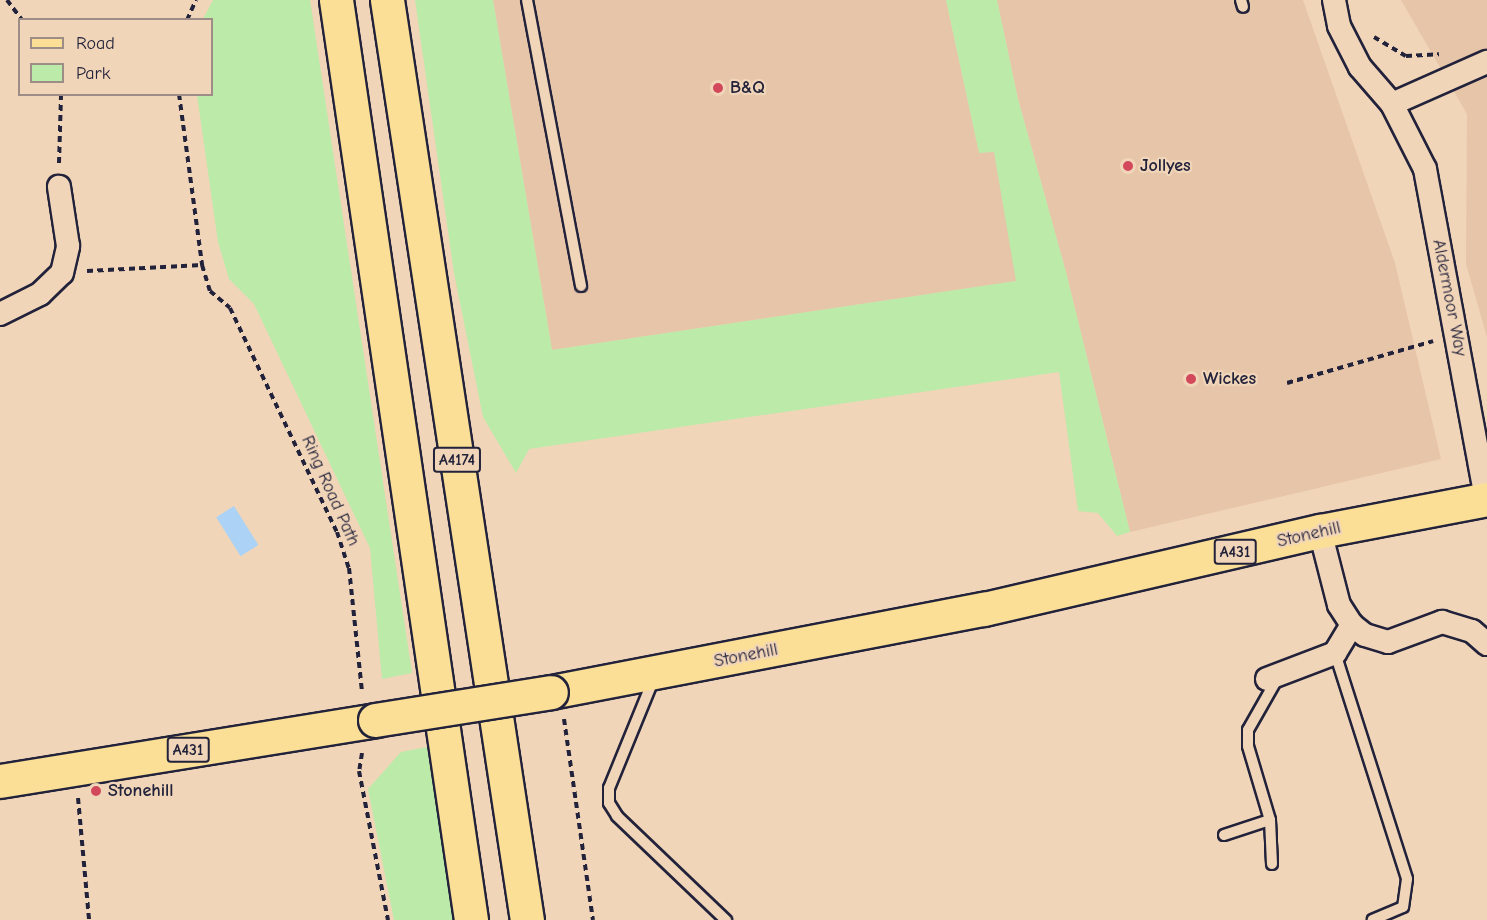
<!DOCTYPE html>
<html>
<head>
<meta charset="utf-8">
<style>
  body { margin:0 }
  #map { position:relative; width:1487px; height:920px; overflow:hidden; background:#f1d5b8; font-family:"Comic Neue",sans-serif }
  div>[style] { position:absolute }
  .built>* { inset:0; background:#e6c5a9 }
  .green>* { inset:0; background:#bbeaa9 }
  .water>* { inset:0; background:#acd3f6; transform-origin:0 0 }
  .path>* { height:4px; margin-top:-2px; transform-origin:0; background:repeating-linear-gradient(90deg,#22223b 0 6px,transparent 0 10.5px) }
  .roads { filter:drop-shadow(2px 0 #22223b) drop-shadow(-2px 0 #22223b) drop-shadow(0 2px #22223b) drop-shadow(0 -2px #22223b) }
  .lane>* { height:10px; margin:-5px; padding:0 5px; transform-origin:5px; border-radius:5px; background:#f1d5b8 }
  .street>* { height:22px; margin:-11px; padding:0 11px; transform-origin:11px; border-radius:11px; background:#f1d5b8 }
  .primary>* { height:33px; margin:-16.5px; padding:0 16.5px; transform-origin:16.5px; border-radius:16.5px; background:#fbdf96 }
  .highway>* { height:33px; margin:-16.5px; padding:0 16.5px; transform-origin:16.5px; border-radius:16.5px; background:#fbdf96 }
  .bridges { filter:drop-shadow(2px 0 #22223b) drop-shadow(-2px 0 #22223b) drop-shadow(0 2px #22223b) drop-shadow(0 -2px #22223b) }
  .primary-bridge>* { height:33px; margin:-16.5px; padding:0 16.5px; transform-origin:16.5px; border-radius:16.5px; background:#fbdf96 }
  .dots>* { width:16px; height:16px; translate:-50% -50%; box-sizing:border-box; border:3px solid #f1d5b8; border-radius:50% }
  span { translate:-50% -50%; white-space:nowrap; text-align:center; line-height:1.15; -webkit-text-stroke:4.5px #f1d5b8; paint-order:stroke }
  .shield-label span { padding:2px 4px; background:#f1d5b8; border:2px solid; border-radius:4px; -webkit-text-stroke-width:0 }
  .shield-label { font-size:16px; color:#22223b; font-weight:700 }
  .poi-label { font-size:18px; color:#22223b; font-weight:700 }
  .left { translate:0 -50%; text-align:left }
  .street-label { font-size:18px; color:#22223b }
  .legend { position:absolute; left:18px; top:18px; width:195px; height:78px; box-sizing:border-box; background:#f1d5b8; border:2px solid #9e8d86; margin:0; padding:8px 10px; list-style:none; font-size:18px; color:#22223b }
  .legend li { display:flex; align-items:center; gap:12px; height:30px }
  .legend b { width:30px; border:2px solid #9e8d86 }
</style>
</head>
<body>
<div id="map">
  <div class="built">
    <div style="clip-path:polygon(493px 0,946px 0,979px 152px,994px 152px,1017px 281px,552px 350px)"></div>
    <div style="clip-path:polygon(997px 0,1303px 0,1395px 263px,1441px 459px,1130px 532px,1066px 272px,1018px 99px)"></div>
    <div style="clip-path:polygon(1401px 0,1487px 0,1487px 337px,1466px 264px,1467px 114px)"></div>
  </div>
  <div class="green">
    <div style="clip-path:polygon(213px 0,310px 0,412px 673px,382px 679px,370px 548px,254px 304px,229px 279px,218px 242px,197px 95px,212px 94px,212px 20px,203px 19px)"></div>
    <div style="clip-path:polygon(415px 0,493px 0,552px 350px,1016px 281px,994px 152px,979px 153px,946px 0,997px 0,1018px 99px,1066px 272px,1130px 532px,1117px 536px,1098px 513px,1078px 511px,1059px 372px,529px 449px,516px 473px,483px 417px,454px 273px)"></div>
    <div style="clip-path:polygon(427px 747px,454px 920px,394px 920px,368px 789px,401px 752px)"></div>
  </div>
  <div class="water">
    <div style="left:234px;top:506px;width:46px;height:21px;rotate:58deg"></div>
  </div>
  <div class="path">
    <div style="left:7px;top:0;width:25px;rotate:53deg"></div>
    <div style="left:187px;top:20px;width:22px;rotate:-66deg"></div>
    <div style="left:1374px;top:37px;width:37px;rotate:31deg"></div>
    <div style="left:1406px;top:56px;width:33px;rotate:-3deg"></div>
    <div style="left:179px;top:94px;width:173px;rotate:82.3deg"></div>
    <div style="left:202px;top:265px;width:27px;rotate:73deg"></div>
    <div style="left:210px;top:291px;width:26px;rotate:40deg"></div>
    <div style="left:230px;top:308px;width:248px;rotate:64.5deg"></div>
    <div style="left:337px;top:532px;width:38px;rotate:72deg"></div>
    <div style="left:349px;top:568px;width:125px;rotate:84deg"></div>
    <div style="left:59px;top:163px;width:69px;rotate:-88.3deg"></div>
    <div style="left:87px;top:271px;width:115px;rotate:-3deg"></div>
    <div style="left:1287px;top:383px;width:152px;rotate:-16deg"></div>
    <div style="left:564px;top:719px;width:203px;rotate:81.8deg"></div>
    <div style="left:362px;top:753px;width:18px;rotate:99deg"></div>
    <div style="left:359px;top:771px;width:152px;rotate:79deg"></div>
    <div style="left:78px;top:798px;width:122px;rotate:84.8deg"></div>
  </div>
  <div class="roads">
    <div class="lane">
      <div style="left:527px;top:0;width:291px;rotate:79.3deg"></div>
      <div style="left:1241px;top:0;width:7px;rotate:74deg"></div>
      <div style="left:1335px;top:653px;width:237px;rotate:72.3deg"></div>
      <div style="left:1407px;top:879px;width:28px;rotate:98deg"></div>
      <div style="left:1403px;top:907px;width:33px;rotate:157deg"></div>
      <div style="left:654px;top:678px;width:119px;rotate:112.2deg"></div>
      <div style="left:609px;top:788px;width:15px;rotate:90deg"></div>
      <div style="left:609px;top:803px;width:15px;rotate:58deg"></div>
      <div style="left:617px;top:816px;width:151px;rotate:43.7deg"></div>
      <div style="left:1224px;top:835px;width:48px;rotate:-18.1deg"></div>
      <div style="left:1272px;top:864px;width:44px;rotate:-92.6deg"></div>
      <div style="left:1270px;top:820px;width:77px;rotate:-106.6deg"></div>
      <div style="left:1248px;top:746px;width:16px;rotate:-90deg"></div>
      <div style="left:1248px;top:730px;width:59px;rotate:-60.4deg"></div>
    </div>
    <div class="street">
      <div style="left:1334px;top:0;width:26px;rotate:79deg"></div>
      <div style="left:1339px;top:26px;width:46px;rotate:62.9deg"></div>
      <div style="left:1360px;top:67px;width:49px;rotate:49.1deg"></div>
      <div style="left:1392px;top:104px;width:73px;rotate:63.1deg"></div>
      <div style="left:1425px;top:169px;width:336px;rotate:79.5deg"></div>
      <div style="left:1392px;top:104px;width:104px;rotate:-23.9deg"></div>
      <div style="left:0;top:314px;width:45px;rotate:-26.6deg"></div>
      <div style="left:40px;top:294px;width:30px;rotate:-44deg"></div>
      <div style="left:62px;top:273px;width:28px;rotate:-77deg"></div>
      <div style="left:68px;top:246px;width:60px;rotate:-98.7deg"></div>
      <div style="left:1320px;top:531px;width:76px;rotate:75.6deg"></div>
      <div style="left:1339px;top:605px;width:24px;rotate:57deg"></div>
      <div style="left:1352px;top:625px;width:16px;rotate:38deg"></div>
      <div style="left:1365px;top:635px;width:24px;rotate:17deg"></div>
      <div style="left:1388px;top:642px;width:58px;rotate:-20.3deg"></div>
      <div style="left:1442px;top:622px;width:31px;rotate:17deg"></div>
      <div style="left:1472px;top:631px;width:20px;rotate:41deg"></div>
      <div style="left:1267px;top:679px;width:73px;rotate:-20.9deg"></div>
      <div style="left:1335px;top:653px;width:33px;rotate:-59deg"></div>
    </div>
    <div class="primary">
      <div style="left:551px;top:692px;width:441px;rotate:-10.9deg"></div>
      <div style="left:984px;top:609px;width:345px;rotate:-13.1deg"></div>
      <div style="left:1320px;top:531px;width:170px;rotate:-10.8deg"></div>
      <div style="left:0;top:781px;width:380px;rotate:-9.2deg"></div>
    </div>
    <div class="highway">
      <div style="left:336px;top:0;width:930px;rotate:81.65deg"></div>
      <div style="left:387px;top:0;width:931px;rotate:81.35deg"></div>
    </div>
  </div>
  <div class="bridges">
    <div class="primary-bridge">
      <div style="left:375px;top:720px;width:178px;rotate:-9deg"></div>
    </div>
  </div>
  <div class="dots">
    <div style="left:718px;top:88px;background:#d1495b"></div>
    <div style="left:1128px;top:166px;background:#d1495b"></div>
    <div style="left:1191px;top:379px;background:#d1495b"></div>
    <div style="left:96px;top:791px;background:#d1495b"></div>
  </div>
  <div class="shield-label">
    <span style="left:457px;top:460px">A4174</span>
    <span style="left:1235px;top:552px">A431</span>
    <span style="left:188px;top:750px">A431</span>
  </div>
  <div class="poi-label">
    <span class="left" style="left:730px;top:88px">B&amp;Q</span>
    <span class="left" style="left:1140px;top:166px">Jollyes</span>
    <span class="left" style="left:1203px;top:379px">Wickes</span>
    <span class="left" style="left:108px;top:791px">Stonehill</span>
  </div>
  <div class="street-label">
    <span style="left:1449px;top:298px;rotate:79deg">Aldermoor Way</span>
    <span style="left:330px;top:491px;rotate:66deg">Ring Road Path</span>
    <span style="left:1309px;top:535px;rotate:-13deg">Stonehill</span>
    <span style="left:746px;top:656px;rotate:-11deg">Stonehill</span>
  </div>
  <ul class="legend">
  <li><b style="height:8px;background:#fbdf96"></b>Road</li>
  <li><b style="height:16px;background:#bbeaa9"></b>Park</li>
  </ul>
</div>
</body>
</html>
